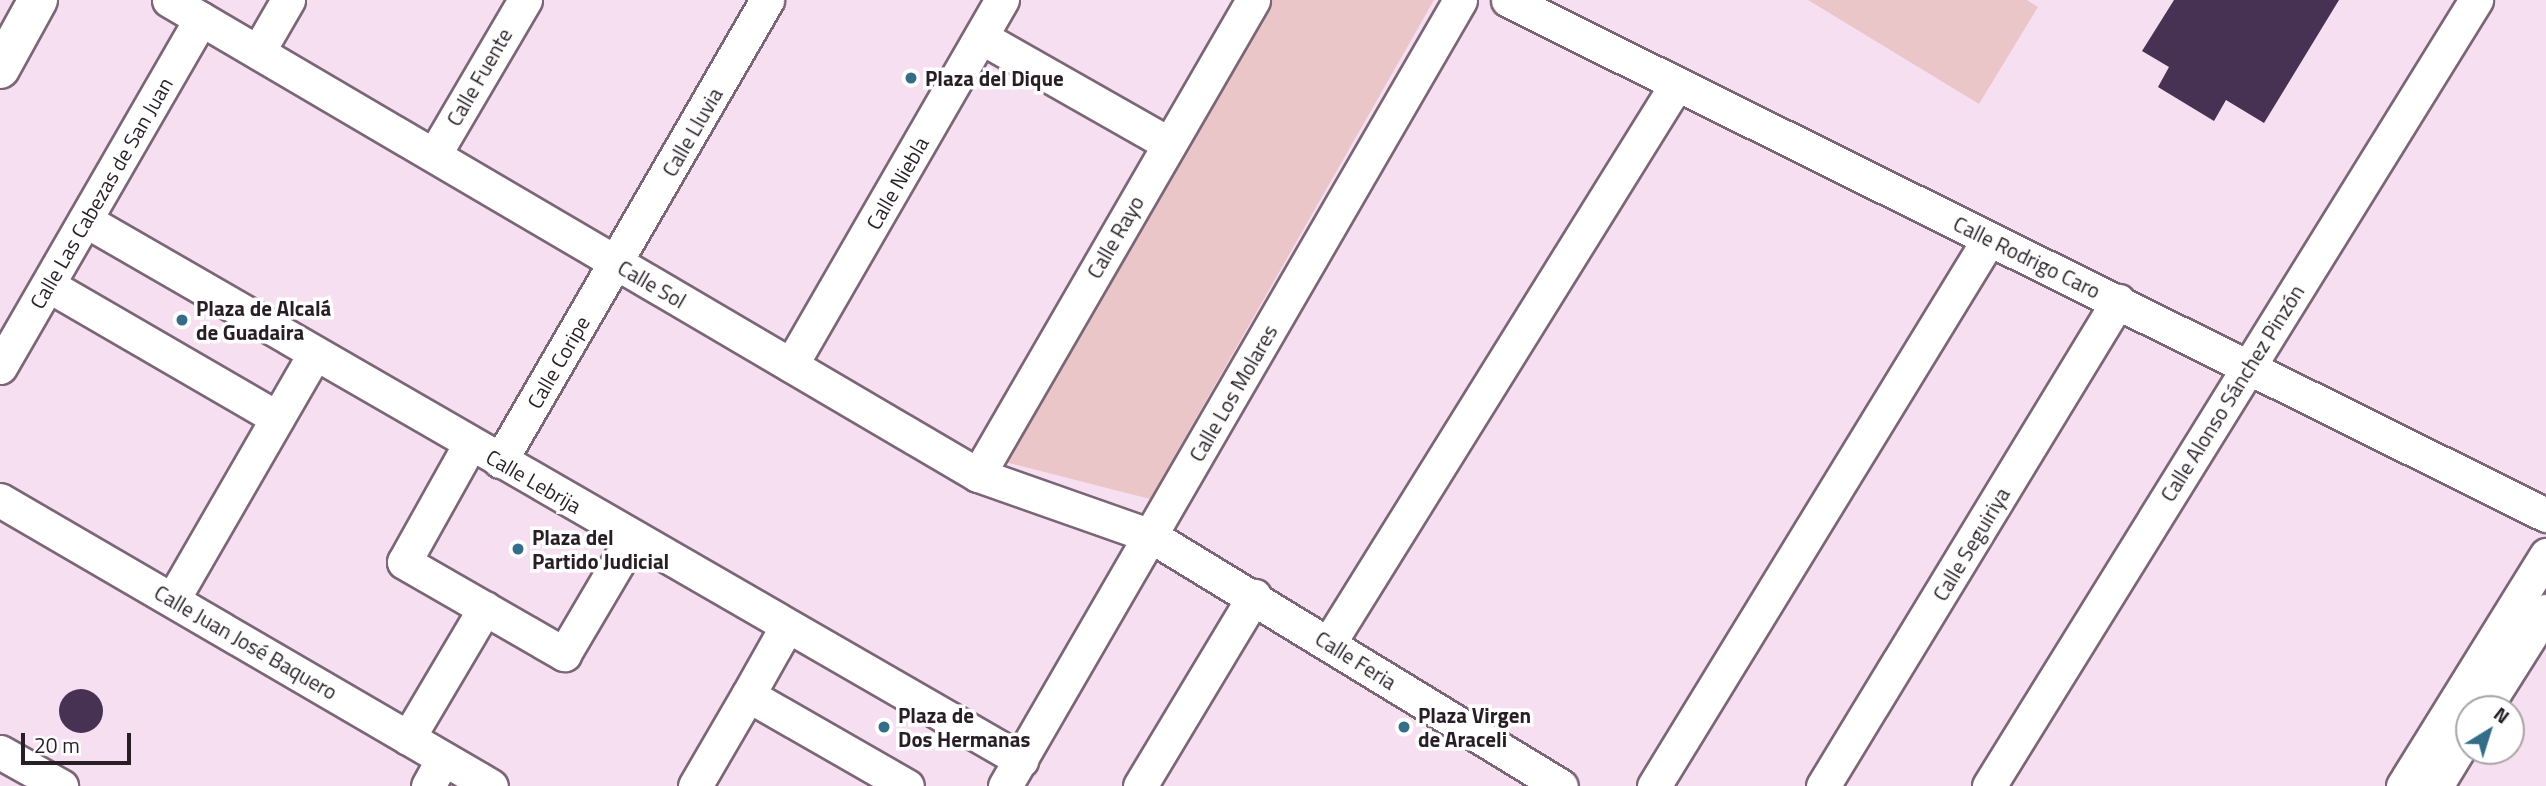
<!DOCTYPE html>
<html>
<head>
<meta charset="utf-8">
<style>
  body { margin:0 }
  #map { position:relative; width:2546px; height:786px; overflow:hidden; background:#f7dff2; font-family:"Titillium Web",sans-serif }
  div>[style] { position:absolute }
  .green>* { inset:0; background:#ebc6c8 }
  .building>* { inset:0; background:#473254 }
  .round { border-radius:50% }
  .roads { filter:drop-shadow(2px 0 #7b6677) drop-shadow(-2px 0 #7b6677) drop-shadow(0 2px #7b6677) drop-shadow(0 -2px #7b6677) }
  .street>* { height:33px; margin:-16.5px; padding:0 16.5px; transform-origin:16.5px; border-radius:16.5px; background:#fff }
  .secondary>* { height:38px; margin:-19px; padding:0 19px; transform-origin:19px; border-radius:19px; background:#fff }
  .dots>* { width:19px; height:19px; translate:-50% -50%; box-sizing:border-box; border:4px solid #fff; border-radius:50% }
  span { translate:-50% -50%; white-space:nowrap; text-align:center; line-height:1.15; -webkit-text-stroke:7px #fff; paint-order:stroke }
  .street-label { font-size:21px; color:#281f26 }
  .poi-label { font-size:21px; color:#281f26; font-weight:700 }
  .left { translate:0 -50%; text-align:left }
  .north { position:absolute; left:2455px; top:695px; width:70px; height:70px; box-sizing:border-box; background:#fff; border:2px solid #a9a5a8; border-radius:50%; rotate:38deg; font-size:19px; font-weight:700; line-height:28px; text-align:center; color:#281f26 }
  .north::after { content:''; display:block; margin:auto; width:24px; height:32px; background:#346d87; clip-path:polygon(50% 0,100% 100%,50% 72%,0 100%) }
  .scale { position:absolute; left:21px; top:733px; width:110px; height:32px; box-sizing:border-box; border:4px solid #281f26; border-top:0; padding-left:9px; font-size:21px; line-height:24px; white-space:nowrap; color:#281f26; -webkit-text-stroke:5px #fff; paint-order:stroke }
</style>
</head>
<body>
<div id="map">
  <div class="green">
    <div style="clip-path:polygon(1271px 0,1434px 0,1150px 499px,1005px 462px)"></div>
    <div style="clip-path:polygon(1808px 0,2027px 0,2038px 7px,1979px 104px)"></div>
  </div>
  <div class="building">
    <div style="clip-path:polygon(2174px 0,2339px 0,2264px 123px,2226px 100px,2214px 121px,2158px 87px,2169px 67px,2142px 51px)"></div>
    <div class="round" style="left:59px;top:689px;width:44px;height:44px"></div>
  </div>
  <div class="roads">
    <div class="street">
      <div style="left:169px;top:0;width:938px;rotate:30.42deg"></div>
      <div style="left:978px;top:475px;width:183px;rotate:19.4deg"></div>
      <div style="left:1151px;top:536px;width:480px;rotate:31.4deg"></div>
      <div style="left:1508px;top:0;width:1159px;rotate:26.39deg"></div>
      <div style="left:981px;top:37px;width:216px;rotate:29.6deg"></div>
      <div style="left:259px;top:50px;width:58px;rotate:-59.9deg"></div>
      <div style="left:434px;top:155px;width:180px;rotate:-59.6deg"></div>
      <div style="left:85px;top:220px;width:1081px;rotate:29.98deg"></div>
      <div style="left:48px;top:285px;width:265px;rotate:30.1deg"></div>
      <div style="left:791px;top:365px;width:422px;rotate:-60deg"></div>
      <div style="left:0;top:367px;width:402px;rotate:-60deg"></div>
      <div style="left:470px;top:444px;width:135px;rotate:119.2deg"></div>
      <div style="left:404px;top:562px;width:185px;rotate:29.9deg"></div>
      <div style="left:564px;top:654px;width:136px;rotate:-59.5deg"></div>
      <div style="left:500px;top:461px;width:533px;rotate:-59.92deg"></div>
      <div style="left:978px;top:475px;width:549px;rotate:-59.93deg"></div>
      <div style="left:0;top:500px;width:568px;rotate:30.22deg"></div>
      <div style="left:173px;top:599px;width:282px;rotate:-60deg"></div>
      <div style="left:787px;top:626px;width:79px;rotate:119.5deg"></div>
      <div style="left:748px;top:695px;width:183px;rotate:29.8deg"></div>
      <div style="left:1329px;top:643px;width:657px;rotate:-58.12deg"></div>
      <div style="left:2484px;top:709px;width:116px;rotate:-57.7deg"></div>
      <div style="left:408px;top:738px;width:151px;rotate:-59.4deg"></div>
      <div style="left:0;top:752px;width:70px;rotate:29.1deg"></div>
      <div style="left:428px;top:786px;width:31px;rotate:-61deg"></div>
      <div style="left:695px;top:786px;width:105px;rotate:-59.8deg"></div>
      <div style="left:1005px;top:786px;width:908px;rotate:-59.93deg"></div>
      <div style="left:1140px;top:786px;width:222px;rotate:-59deg"></div>
      <div style="left:1654px;top:786px;width:641px;rotate:-58.52deg"></div>
      <div style="left:1823px;top:786px;width:568px;rotate:-58.69deg"></div>
      <div style="left:1989px;top:786px;width:925px;rotate:-58.22deg"></div>
      <div style="left:2403px;top:786px;width:272px;rotate:-58.2deg"></div>
      <div style="left:2436px;top:786px;width:63px;rotate:-58.6deg"></div>
    </div>
    <div class="secondary">
      <div style="left:0;top:69px;width:79px;rotate:-61.2deg"></div>
    </div>
  </div>
  <div class="dots">
    <div style="left:911px;top:78px;background:#346d87"></div>
    <div style="left:182px;top:320px;background:#346d87"></div>
    <div style="left:518px;top:549px;background:#346d87"></div>
    <div style="left:884px;top:727px;background:#346d87"></div>
    <div style="left:1404px;top:727px;background:#346d87"></div>
  </div>
  <div class="street-label">
    <span style="left:479px;top:77px;rotate:-60deg">Calle Fuente</span>
    <span style="left:692px;top:132px;rotate:-60deg">Calle Lluvia</span>
    <span style="left:897px;top:183px;rotate:-60deg">Calle Niebla</span>
    <span style="left:101px;top:193px;rotate:-60deg">Calle Las Cabezas de San Juan</span>
    <span style="left:1115px;top:237px;rotate:-60deg">Calle Rayo</span>
    <span style="left:2027px;top:257px;rotate:26deg">Calle Rodrigo Caro</span>
    <span style="left:652px;top:284px;rotate:30deg">Calle Sol</span>
    <span style="left:558px;top:362px;rotate:-60deg">Calle Coripe</span>
    <span style="left:1233px;top:393px;rotate:-60deg">Calle Los Molares</span>
    <span style="left:2232px;top:393px;rotate:-58deg">Calle Alonso Sánchez Pinzón</span>
    <span style="left:534px;top:481px;rotate:30deg">Calle Lebrija</span>
    <span style="left:1971px;top:544px;rotate:-59deg">Calle Seguiriya</span>
    <span style="left:246px;top:642px;rotate:30deg">Calle Juan José Baquero</span>
    <span style="left:1356px;top:660px;rotate:32deg">Calle Feria</span>
  </div>
  <div class="poi-label">
    <span class="left" style="left:925px;top:78px">Plaza del Dique</span>
    <span class="left" style="left:196px;top:320px">Plaza de Alcalá<br>de Guadaira</span>
    <span class="left" style="left:532px;top:549px">Plaza del<br>Partido Judicial</span>
    <span class="left" style="left:898px;top:727px">Plaza de<br>Dos Hermanas</span>
    <span class="left" style="left:1418px;top:727px">Plaza Virgen<br>de Araceli</span>
  </div>
  <div class="north">N</div>
  <div class="scale">20 m</div>
</div>
</body>
</html>
